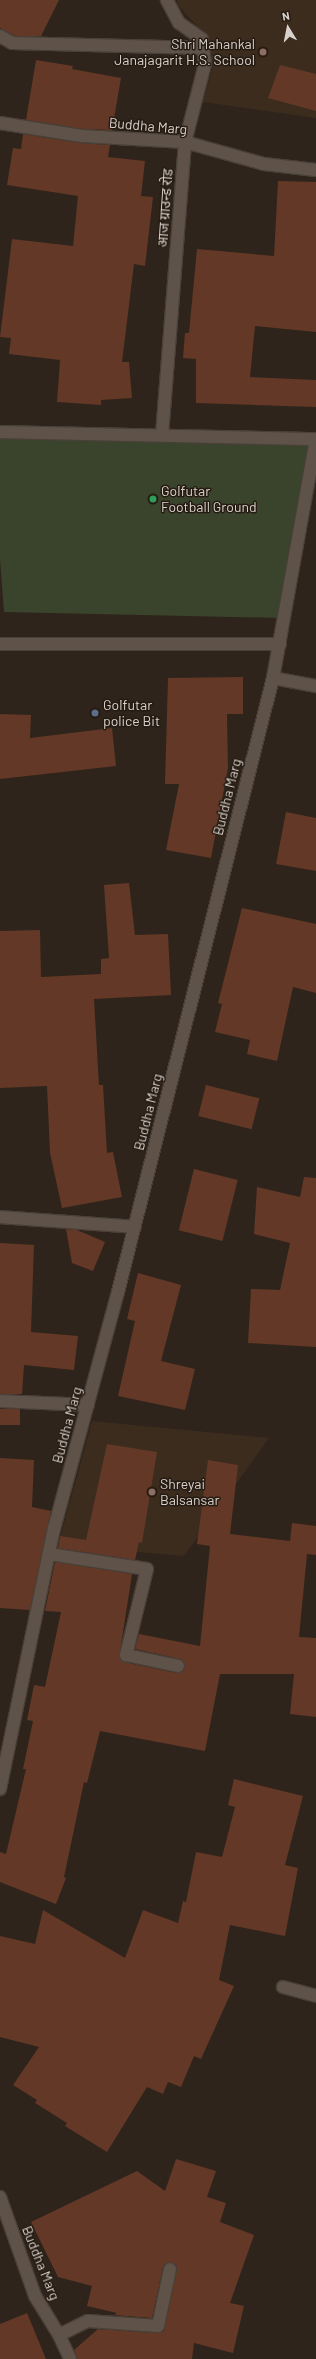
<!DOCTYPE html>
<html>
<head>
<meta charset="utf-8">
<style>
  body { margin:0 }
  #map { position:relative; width:316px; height:2359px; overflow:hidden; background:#2f241b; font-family:Barlow,"Noto Sans Devanagari",sans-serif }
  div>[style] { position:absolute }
  .built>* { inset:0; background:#3b2c1e }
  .green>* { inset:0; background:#3a442c }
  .building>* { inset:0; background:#633826; transform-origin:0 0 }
  .roads { filter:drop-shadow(1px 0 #494039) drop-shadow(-1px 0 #494039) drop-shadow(0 1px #494039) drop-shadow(0 -1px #494039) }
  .minor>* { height:12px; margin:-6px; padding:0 6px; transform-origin:6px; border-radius:6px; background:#5f5349 }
  .dots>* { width:11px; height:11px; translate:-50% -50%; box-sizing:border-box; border:2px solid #251b12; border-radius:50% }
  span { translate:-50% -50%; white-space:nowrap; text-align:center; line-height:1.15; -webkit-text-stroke:3px #251b12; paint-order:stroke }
  .poi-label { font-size:14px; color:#d9d2cc }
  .right { translate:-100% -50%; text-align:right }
  .left { translate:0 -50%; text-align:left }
  .street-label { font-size:14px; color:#d9d2cc }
  .north { position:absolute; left:268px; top:8px; width:40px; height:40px; -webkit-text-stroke:3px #251b12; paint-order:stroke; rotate:350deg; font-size:11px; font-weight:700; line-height:16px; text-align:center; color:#d9d2cc }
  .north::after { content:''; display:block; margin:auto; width:14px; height:18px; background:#d9d2cc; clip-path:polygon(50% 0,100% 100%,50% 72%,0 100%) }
</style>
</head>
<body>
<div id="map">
  <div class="built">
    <div style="clip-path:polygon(177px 0,316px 0,316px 118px,203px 102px,213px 66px,207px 37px,178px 5px)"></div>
    <div style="clip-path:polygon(92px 1421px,269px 1438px,184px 1556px,58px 1545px)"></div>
  </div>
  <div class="green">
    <div style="clip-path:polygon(0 432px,316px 439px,284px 618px,4px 612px,0 559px)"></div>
  </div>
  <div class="building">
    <div style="clip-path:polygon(0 0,59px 0,41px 36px,15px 36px,0 28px)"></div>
    <div style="clip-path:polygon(36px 60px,73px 66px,72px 69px,121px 78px,112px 130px,83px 129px,26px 120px)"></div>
    <div style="clip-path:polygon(280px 65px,316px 74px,316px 111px,268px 98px)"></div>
    <div style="clip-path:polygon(23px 134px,81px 143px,110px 145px,108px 157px,145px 161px,141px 196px,153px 197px,145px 266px,134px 264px,122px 362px,129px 362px,132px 398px,101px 400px,101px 405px,57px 402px,60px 360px,9px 354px,11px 338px,0 337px,12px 239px,73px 246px,78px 196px,7px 185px,13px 148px,21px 149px)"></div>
    <div style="clip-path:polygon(278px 181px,316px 182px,316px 332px,255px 326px,250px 377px,316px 380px,316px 407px,196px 403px,196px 359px,183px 358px,185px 333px,189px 333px,197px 249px,274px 256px)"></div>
    <div style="clip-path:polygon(243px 677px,243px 714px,227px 714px,228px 768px,211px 858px,166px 850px,179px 784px,165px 784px,168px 678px)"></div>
    <div style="clip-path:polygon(0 714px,31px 715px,30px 738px,112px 728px,116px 766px,0 779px)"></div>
    <div style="clip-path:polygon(286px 812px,316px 818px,316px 871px,276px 864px)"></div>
    <div style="clip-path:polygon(129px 883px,135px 935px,168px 934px,171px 995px,94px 999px,99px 1085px,103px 1085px,107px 1153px,113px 1152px,122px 1197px,62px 1208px,50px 1153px,47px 1086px,0 1088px,0 931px,40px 930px,41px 977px,101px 974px,101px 959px,109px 958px,104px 885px)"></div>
    <div style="clip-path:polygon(242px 908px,316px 924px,316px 993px,293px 987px,277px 1061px,247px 1054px,250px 1040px,215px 1032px,222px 1004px,218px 1003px)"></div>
    <div style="left:206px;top:1085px;width:55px;height:32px;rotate:14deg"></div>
    <div style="left:194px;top:1169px;width:45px;height:63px;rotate:14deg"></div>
    <div style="clip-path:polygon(304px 1177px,316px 1178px,316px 1347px,248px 1343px,251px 1289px,280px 1290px,290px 1243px,254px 1234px,257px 1187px,300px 1197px)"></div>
    <div style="clip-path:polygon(66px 1229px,77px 1230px,105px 1242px,93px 1271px,72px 1263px)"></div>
    <div style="clip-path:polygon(0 1243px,34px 1245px,31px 1332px,78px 1336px,74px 1370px,24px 1365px,22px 1394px,0 1394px)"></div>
    <div style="clip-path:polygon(138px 1273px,181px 1285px,161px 1361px,195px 1369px,185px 1410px,118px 1396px,135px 1321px,127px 1319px)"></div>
    <div style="left:0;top:1409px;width:20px;height:16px"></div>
    <div style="clip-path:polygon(107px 1444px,157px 1452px,142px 1543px,139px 1542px,135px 1560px,58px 1548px,60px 1536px,86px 1540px)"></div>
    <div style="clip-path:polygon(0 1458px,34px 1460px,32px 1507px,51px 1511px,30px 1610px,0 1608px)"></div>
    <div style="clip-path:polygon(208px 1460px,238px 1465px,230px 1534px,290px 1541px,292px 1523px,316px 1526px,316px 1555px,307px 1554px,299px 1637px,316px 1638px,316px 1717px,290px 1714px,294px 1674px,220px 1674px,205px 1751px,100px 1731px,87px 1783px,84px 1782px,64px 1877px,66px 1878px,56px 1904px,0 1882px,0 1852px,6px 1854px,26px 1769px,23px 1769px,33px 1721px,27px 1720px,34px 1685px,45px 1687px,61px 1612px,45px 1611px,55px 1562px,132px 1574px,119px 1658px,124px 1662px,176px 1673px,183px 1671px,185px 1664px,180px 1659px,135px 1649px,139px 1634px,200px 1646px,210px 1546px,197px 1544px)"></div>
    <div style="clip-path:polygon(234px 1779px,303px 1796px,285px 1865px,298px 1868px,285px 1936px,230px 1925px,219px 1980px,234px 1986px,201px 2059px,194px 2056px,181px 2087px,168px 2082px,163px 2094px,147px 2087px,107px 2152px,65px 2126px,67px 2123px,35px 2103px,37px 2100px,13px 2085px,39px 2047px,0 2037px,0 1936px,35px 1944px,43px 1910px,125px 1958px,143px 1910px,178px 1923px,183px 1901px,186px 1902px,196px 1852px,222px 1857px,235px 1807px,228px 1805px)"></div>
    <div style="clip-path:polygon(176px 2159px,216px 2171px,207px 2197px,226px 2203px,220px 2222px,254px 2235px,230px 2303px,244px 2306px,233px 2353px,194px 2343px,192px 2359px,77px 2359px,74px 2350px,98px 2329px,157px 2333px,164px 2331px,177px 2266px,171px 2262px,165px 2264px,163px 2267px,152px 2318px,114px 2315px,117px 2313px,87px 2306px,92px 2286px,58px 2277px,31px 2222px,137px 2171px,165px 2191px)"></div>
    <div style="clip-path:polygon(27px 2313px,46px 2359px,0 2359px,0 2324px)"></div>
  </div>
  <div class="roads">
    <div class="minor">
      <div style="left:0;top:36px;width:14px;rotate:30deg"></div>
      <div style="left:12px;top:43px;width:191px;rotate:1.5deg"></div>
      <div style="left:0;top:123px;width:83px;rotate:9deg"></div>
      <div style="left:82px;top:136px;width:103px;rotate:3.3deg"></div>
      <div style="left:185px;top:142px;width:82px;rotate:15.6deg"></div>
      <div style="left:264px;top:164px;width:52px;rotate:6.6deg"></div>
      <div style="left:0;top:432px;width:316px;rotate:1.3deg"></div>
      <div style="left:162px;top:435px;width:294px;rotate:-85.5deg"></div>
      <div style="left:185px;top:142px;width:81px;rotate:-75.6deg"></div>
      <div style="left:205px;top:64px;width:25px;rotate:-97deg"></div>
      <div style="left:202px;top:39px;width:28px;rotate:-145deg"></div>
      <div style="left:179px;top:23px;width:26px;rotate:-118deg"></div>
      <div style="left:0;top:644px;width:280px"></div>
      <div style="left:273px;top:678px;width:44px;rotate:10.5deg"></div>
      <div style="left:0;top:1217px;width:135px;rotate:4.2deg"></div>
      <div style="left:0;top:1401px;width:88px;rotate:2.6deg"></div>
      <div style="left:49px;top:1554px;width:99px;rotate:8.7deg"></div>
      <div style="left:147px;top:1569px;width:89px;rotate:103.7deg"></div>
      <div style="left:126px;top:1655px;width:53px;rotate:11.9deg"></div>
      <div style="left:0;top:1789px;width:266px;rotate:-78.3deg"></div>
      <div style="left:54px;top:1529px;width:245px;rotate:-74.9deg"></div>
      <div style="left:118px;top:1292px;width:633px;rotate:-75.83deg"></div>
      <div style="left:273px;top:678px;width:242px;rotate:-79.8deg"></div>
      <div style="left:283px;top:1987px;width:34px;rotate:15deg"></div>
      <div style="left:0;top:2197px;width:105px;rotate:70.5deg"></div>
      <div style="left:35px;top:2296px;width:46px;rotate:58.4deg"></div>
      <div style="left:59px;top:2335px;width:26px;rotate:65deg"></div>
      <div style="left:59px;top:2335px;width:32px;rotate:-26deg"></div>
      <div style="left:88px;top:2321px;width:70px;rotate:4.1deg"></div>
      <div style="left:158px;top:2326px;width:58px;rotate:-78.1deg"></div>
    </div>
  </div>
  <div class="dots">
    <div style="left:263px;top:52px;background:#8d6e63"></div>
    <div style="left:153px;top:499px;background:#2e9e5b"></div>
    <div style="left:95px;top:713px;background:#5c6f8a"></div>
    <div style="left:152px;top:1492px;background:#8d6e63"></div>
  </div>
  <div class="poi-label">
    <span class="right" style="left:255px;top:52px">Shri Mahankal<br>Janajagarit H.S. School</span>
    <span class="left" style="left:161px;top:499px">Golfutar<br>Football Ground</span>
    <span class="left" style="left:103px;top:713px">Golfutar<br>police Bit</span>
    <span class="left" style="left:160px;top:1492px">Shreyai<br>Balsansar</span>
  </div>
  <div class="street-label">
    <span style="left:148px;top:126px;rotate:5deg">Buddha Marg</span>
    <span style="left:165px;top:208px;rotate:-86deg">आज ग्राउन्ड रोड</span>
    <span style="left:227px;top:797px;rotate:-76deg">Buddha Marg</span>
    <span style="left:148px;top:1112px;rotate:-76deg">Buddha Marg</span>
    <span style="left:67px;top:1425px;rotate:-75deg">Buddha Marg</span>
    <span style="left:41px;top:2263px;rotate:68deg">Buddha Marg</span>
  </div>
  <div class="north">N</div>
</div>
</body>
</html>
